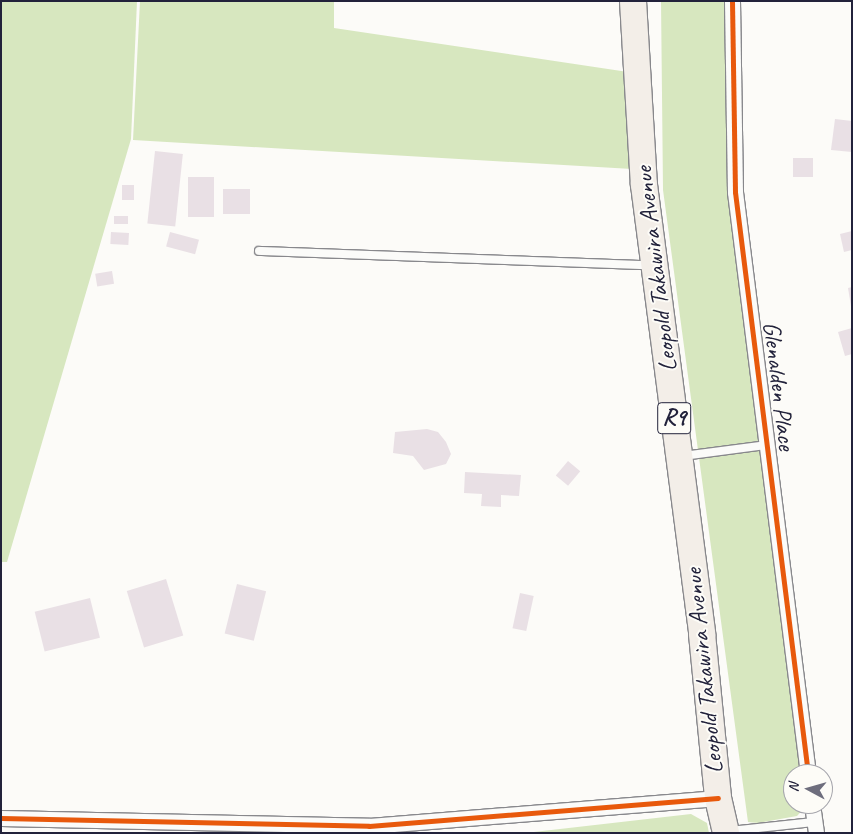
<!DOCTYPE html>
<html>
<head>
<meta charset="utf-8">
<style>
  body { margin:0 }
  #map { position:relative; width:853px; height:834px; overflow:hidden; background:#fcfbf8; font-family:Caveat,sans-serif }
  div>[style] { position:absolute }
  .green>* { inset:0; background:#d7e7bf }
  .building>* { inset:0; background:#e9e0e5; transform-origin:0 0 }
  .roads { filter:drop-shadow(1px 0 #88888c) drop-shadow(-1px 0 #88888c) drop-shadow(0 1px #88888c) drop-shadow(0 -1px #88888c) }
  .service>* { height:8px; margin:-4px; padding:0 4px; transform-origin:4px; border-radius:4px; background:#fbfbf9 }
  .minor>* { height:15px; margin:-7.5px; padding:0 7.5px; transform-origin:7.5px; border-radius:7.5px; background:#fbfbf9 }
  .trunk>* { height:26px; margin:-13px; padding:0 13px; transform-origin:13px; border-radius:13px; background:#f3eee8 }
  .cycleway>* { height:5px; margin:-2.5px; padding:0 2.5px; transform-origin:2.5px; border-radius:2.5px; background:#e8590c }
  span { translate:-50% -50%; white-space:nowrap; text-align:center; line-height:1.15; -webkit-text-stroke:4px #fdfcf7; paint-order:stroke }
  .shield-label span { padding:1px 4px; background:#fdfcf7; border:1px solid; border-radius:4px; -webkit-text-stroke-width:0 }
  .shield-label { font-size:24px; color:#22223b; font-weight:700 }
  .street-label { font-size:25px; color:#22223b }
  .frame { position:absolute; inset:0; border:2px solid #22223b; pointer-events:none }
  .north { position:absolute; left:783px; top:764px; width:50px; height:50px; box-sizing:border-box; background:#fdfcf7; border:1px solid #a5a5ac; border-radius:50%; rotate:276deg; font-size:14px; font-weight:700; line-height:20px; text-align:center; color:#22223b }
  .north::after { content:''; display:block; margin:auto; width:18px; height:22px; background:#6e6e7d; clip-path:polygon(50% 0,100% 100%,50% 72%,0 100%) }
</style>
</head>
<body>
<div id="map">
  <div class="green">
    <div style="clip-path:polygon(1px 1px,137px 1px,131px 139px,7px 562px,1px 562px)"></div>
    <div style="clip-path:polygon(140px 1px,334px 1px,334px 28px,628px 72px,632px 169px,133px 140px)"></div>
    <div style="clip-path:polygon(661px 1px,727px 1px,731px 193px,803px 774px,793px 774px,793px 804px,807px 805px,797px 816px,758px 823px,748px 822px,663px 190px)"></div>
    <div style="clip-path:polygon(691px 814px,707px 823px,709px 833px,525px 833px)"></div>
  </div>
  <div class="building">
    <div style="clip-path:polygon(835px 119px,852px 121px,852px 152px,831px 150px)"></div>
    <div style="left:155px;top:151px;width:28px;height:73px;rotate:6deg"></div>
    <div style="left:793px;top:158px;width:20px;height:19px"></div>
    <div style="left:188px;top:177px;width:26px;height:40px"></div>
    <div style="left:122px;top:185px;width:12px;height:15px"></div>
    <div style="left:223px;top:189px;width:27px;height:25px"></div>
    <div style="left:114px;top:216px;width:14px;height:8px"></div>
    <div style="clip-path:polygon(852px 231px,852px 250px,844px 252px,840px 234px)"></div>
    <div style="left:111px;top:232px;width:18px;height:12px;rotate:3deg"></div>
    <div style="left:170px;top:232px;width:30px;height:15px;rotate:15deg"></div>
    <div style="left:112px;top:271px;width:13px;height:17px;rotate:81deg"></div>
    <div style="clip-path:polygon(852px 287px,852px 305px,851px 306px,848px 288px)"></div>
    <div style="clip-path:polygon(852px 328px,852px 354px,845px 356px,838px 332px)"></div>
    <div style="clip-path:polygon(427px 429px,438px 432px,446px 442px,451px 454px,446px 464px,424px 470px,413px 456px,393px 453px,395px 432px)"></div>
    <div style="left:568px;top:461px;width:16px;height:19px;rotate:40deg"></div>
    <div style="clip-path:polygon(465px 472px,521px 475px,519px 496px,501px 495px,501px 507px,481px 506px,482px 494px,464px 493px)"></div>
    <div style="left:166px;top:579px;width:59px;height:41px;rotate:73deg"></div>
    <div style="left:237px;top:584px;width:30px;height:51px;rotate:14deg"></div>
    <div style="left:520px;top:593px;width:14px;height:36px;rotate:12deg"></div>
    <div style="left:90px;top:598px;width:41px;height:57px;rotate:76deg"></div>
  </div>
  <div class="roads">
    <div class="service">
      <div style="left:259px;top:251px;width:391px;rotate:2.1deg"></div>
      <div style="left:683px;top:456px;width:85px;rotate:-7.5deg"></div>
      <div style="left:730px;top:831px;width:84px;rotate:-6.1deg"></div>
    </div>
    <div class="minor">
      <div style="left:732px;top:1px;width:191px;rotate:89.1deg"></div>
      <div style="left:735px;top:192px;width:587px;rotate:82.85deg"></div>
      <div style="left:812px;top:804px;width:29px;rotate:82deg"></div>
      <div style="left:1px;top:818px;width:368px;rotate:1.2deg"></div>
      <div style="left:369px;top:826px;width:350px;rotate:-4.6deg"></div>
    </div>
    <div class="trunk">
      <div style="left:633px;top:1px;width:184px;rotate:86.6deg"></div>
      <div style="left:644px;top:185px;width:453px;rotate:82.6deg"></div>
      <div style="left:702px;top:634px;width:165px;rotate:84.4deg"></div>
      <div style="left:718px;top:798px;width:36px;rotate:77deg"></div>
    </div>
  </div>
  <div class="cycleway">
    <div style="left:732px;top:1px;width:191px;rotate:89.1deg"></div>
    <div style="left:735px;top:192px;width:587px;rotate:82.85deg"></div>
    <div style="left:1px;top:818px;width:368px;rotate:1.2deg"></div>
    <div style="left:369px;top:826px;width:350px;rotate:-4.6deg"></div>
  </div>
  <div class="shield-label">
    <span style="left:674px;top:418px">R9</span>
  </div>
  <div class="street-label">
    <span style="left:656px;top:269px;rotate:-97deg">Leopold Takawira Avenue</span>
    <span style="left:779px;top:386px;rotate:83deg">Glenalden Place</span>
    <span style="left:704px;top:671px;rotate:-96deg">Leopold Takawira Avenue</span>
  </div>
  <div class="frame"></div>
  <div class="north">N</div>
</div>
</body>
</html>
